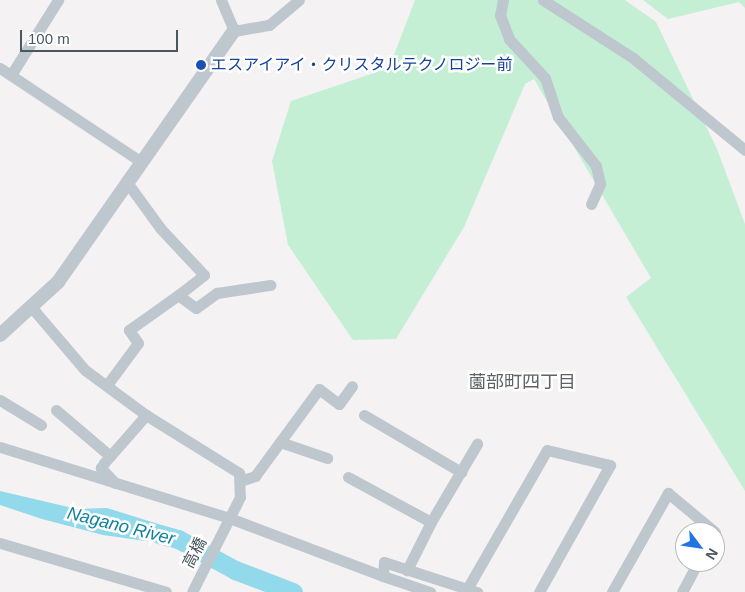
<!DOCTYPE html>
<html>
<head>
<meta charset="utf-8">
<style>
  body { margin:0 }
  #map { position:relative; width:745px; height:592px; overflow:hidden; background:#f4f2f3; font-family:Arial,"Noto Sans JP",sans-serif }
  div>[style] { position:absolute }
  .green>* { inset:0; background:#c4efd4 }
  .water>* { inset:0; background:#92d9eb }
  .river>* { height:19px; margin:-9.5px; padding:0 9.5px; transform-origin:9.5px; border-radius:9.5px; background:#92d9eb }
  .minor>* { height:11px; margin:-5.5px; padding:0 5.5px; transform-origin:5.5px; border-radius:5.5px; background:#bec7ce }
  .tertiary>* { height:14px; margin:-7px; padding:0 7px; transform-origin:7px; border-radius:7px; background:#bec7ce }
  .dots>* { width:14px; height:14px; translate:-50% -50%; box-sizing:border-box; border:2px solid #fff; border-radius:50% }
  span { translate:-50% -50%; white-space:nowrap; text-align:center; line-height:1.15; -webkit-text-stroke:5px #fff; paint-order:stroke }
  .transit-label { font-size:16px; color:#164399 }
  .left { translate:0 -50%; text-align:left }
  .street-label { font-size:16px; color:#4a5660 }
  .neighbourhood-label { font-size:18px; color:#5f6367 }
  .water-label { font-size:18px; color:#10819d; font-style:italic }
  .north { position:absolute; left:675px; top:522px; width:50px; height:50px; box-sizing:border-box; background:#fff; border:1px solid #b7bbbf; border-radius:50%; rotate:121deg; font-size:14px; font-weight:700; line-height:20px; text-align:center; color:#4a5660 }
  .north::after { content:''; display:block; margin:auto; width:18px; height:22px; background:#1f75e1; clip-path:polygon(50% 0,100% 100%,50% 72%,0 100%) }
  .scale { position:absolute; left:20px; top:30px; width:158px; height:22px; box-sizing:border-box; border:2px solid #4a5660; border-top:0; padding-left:6px; font-size:15px; line-height:18px; white-space:nowrap; color:#4a5660; -webkit-text-stroke:4px #fff; paint-order:stroke }
</style>
</head>
<body>
<div id="map">
  <div class="green">
    <div style="clip-path:polygon(415px 0,625px 0,656px 22px,717px 149px,745px 224px,745px 491px,626px 297px,651px 278px,534px 79px,525px 84px,464px 227px,396px 339px,353px 340px,288px 245px,272px 161px,291px 101px,389px 68px)"></div>
    <div style="clip-path:polygon(643px 0,745px 0,745px 8px,739px 2px,668px 19px)"></div>
  </div>
  <div class="water">
    <div style="clip-path:polygon(0 491px,77px 509px,107px 508px,184px 532px,181px 546px,103px 535px,42px 519px,0 505px)"></div>
  </div>
  <div class="river">
    <div style="left:159px;top:534px;width:20px;rotate:15deg"></div>
    <div style="left:178px;top:539px;width:65px;rotate:28.5deg"></div>
    <div style="left:235px;top:570px;width:62px;rotate:20.8deg"></div>
  </div>
  <div class="minor">
    <div style="left:221px;top:0;width:34px;rotate:67deg"></div>
    <div style="left:234px;top:31px;width:36px;rotate:-10deg"></div>
    <div style="left:269px;top:25px;width:39px;rotate:-40deg"></div>
    <div style="left:503px;top:0;width:15px;rotate:101deg"></div>
    <div style="left:500px;top:15px;width:26px;rotate:69deg"></div>
    <div style="left:509px;top:39px;width:53px;rotate:47.3deg"></div>
    <div style="left:545px;top:78px;width:41px;rotate:71.6deg"></div>
    <div style="left:558px;top:117px;width:62px;rotate:52.2deg"></div>
    <div style="left:596px;top:166px;width:18px;rotate:77deg"></div>
    <div style="left:600px;top:184px;width:22px;rotate:114deg"></div>
    <div style="left:543px;top:0;width:107px;rotate:32.8deg"></div>
    <div style="left:633px;top:58px;width:145px;rotate:39.4deg"></div>
    <div style="left:0;top:68px;width:168px;rotate:33.6deg"></div>
    <div style="left:11px;top:75px;width:89px;rotate:-57.9deg"></div>
    <div style="left:126px;top:181px;width:59px;rotate:53.9deg"></div>
    <div style="left:161px;top:229px;width:63px;rotate:46.9deg"></div>
    <div style="left:204px;top:275px;width:33px;rotate:142deg"></div>
    <div style="left:178px;top:295px;width:22px;rotate:36deg"></div>
    <div style="left:196px;top:308px;width:26px;rotate:-36deg"></div>
    <div style="left:217px;top:293px;width:54px;rotate:-8.6deg"></div>
    <div style="left:33px;top:309px;width:80px;rotate:49.6deg"></div>
    <div style="left:85px;top:370px;width:76px;rotate:36.4deg"></div>
    <div style="left:146px;top:415px;width:110px;rotate:31.9deg"></div>
    <div style="left:239px;top:473px;width:24px;rotate:88deg"></div>
    <div style="left:240px;top:497px;width:106px;rotate:116.8deg"></div>
    <div style="left:107px;top:385px;width:52px;rotate:-53.6deg"></div>
    <div style="left:138px;top:343px;width:16px;rotate:-125deg"></div>
    <div style="left:129px;top:330px;width:60px;rotate:-35.5deg"></div>
    <div style="left:0;top:400px;width:48px;rotate:31.4deg"></div>
    <div style="left:56px;top:410px;width:71px;rotate:40.4deg"></div>
    <div style="left:364px;top:415px;width:113px;rotate:30.4deg"></div>
    <div style="left:280px;top:442px;width:50px;rotate:18.8deg"></div>
    <div style="left:0;top:447px;width:243px;rotate:17.2deg"></div>
    <div style="left:232px;top:519px;width:161px;rotate:20.7deg"></div>
    <div style="left:383px;top:576px;width:14px;rotate:-86deg"></div>
    <div style="left:384px;top:562px;width:98px;rotate:17.9deg"></div>
    <div style="left:348px;top:477px;width:94px;rotate:28.5deg"></div>
    <div style="left:431px;top:522px;width:54px;rotate:116.6deg"></div>
    <div style="left:243px;top:480px;width:13px;rotate:-18deg"></div>
    <div style="left:255px;top:476px;width:108px;rotate:-53.7deg"></div>
    <div style="left:319px;top:389px;width:25px;rotate:37deg"></div>
    <div style="left:339px;top:404px;width:22px;rotate:-54deg"></div>
    <div style="left:115px;top:483px;width:21px;rotate:-133deg"></div>
    <div style="left:101px;top:468px;width:6px;rotate:-59deg"></div>
    <div style="left:104px;top:463px;width:64px;rotate:-48.8deg"></div>
    <div style="left:431px;top:522px;width:91px;rotate:-59.5deg"></div>
    <div style="left:0;top:543px;width:173px;rotate:16.4deg"></div>
    <div style="left:383px;top:576px;width:50px;rotate:18.8deg"></div>
    <div style="left:467px;top:589px;width:160px;rotate:-60.1deg"></div>
    <div style="left:547px;top:450px;width:65px;rotate:13.4deg"></div>
    <div style="left:610px;top:465px;width:145px;rotate:119.2deg"></div>
    <div style="left:612px;top:592px;width:114px;rotate:-60.5deg"></div>
    <div style="left:668px;top:493px;width:61px;rotate:39.7deg"></div>
    <div style="left:682px;top:592px;width:34px;rotate:-62deg"></div>
  </div>
  <div class="tertiary">
    <div style="left:0;top:335px;width:79px;rotate:-42.4deg"></div>
    <div style="left:58px;top:282px;width:307px;rotate:-55deg"></div>
  </div>
  <div class="dots">
    <div style="left:201px;top:65px;background:#1a4fb4"></div>
  </div>
  <div class="transit-label">
    <span class="left" style="left:211px;top:65px">エスアイアイ・クリスタルテクノロジー前</span>
  </div>
  <div class="street-label">
    <span style="left:195px;top:553px;rotate:-62deg">高橋</span>
  </div>
  <div class="neighbourhood-label">
    <span style="left:522px;top:382px">薗部町四丁目</span>
  </div>
  <div class="water-label">
    <span style="left:121px;top:526px;rotate:14deg">Nagano River</span>
  </div>
  <div class="north">N</div>
  <div class="scale">100 m</div>
</div>
</body>
</html>
